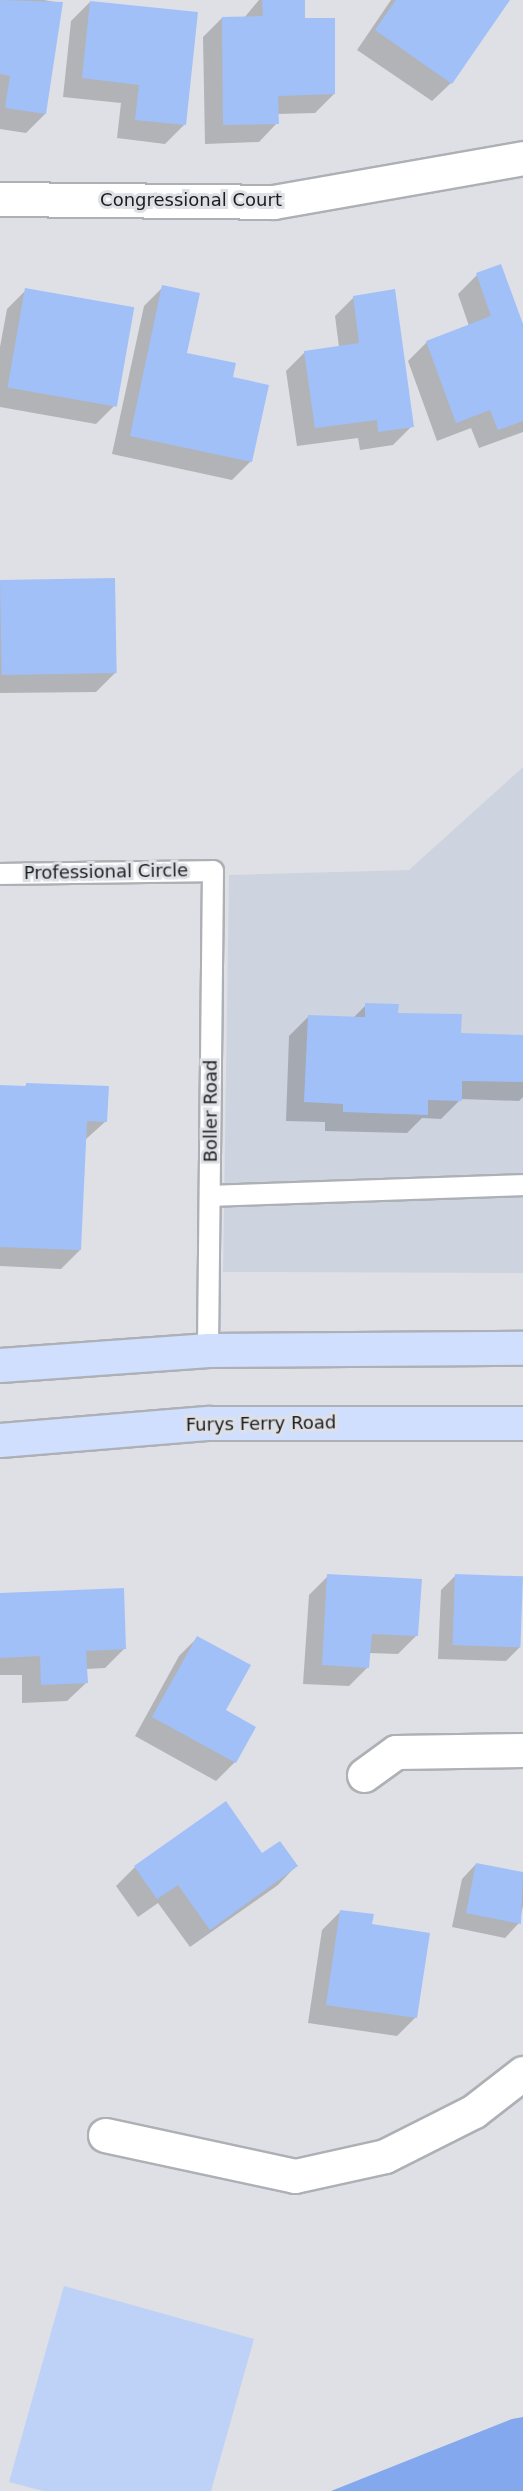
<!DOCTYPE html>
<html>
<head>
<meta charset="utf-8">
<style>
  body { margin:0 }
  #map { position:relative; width:523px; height:2491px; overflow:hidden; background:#dee0e5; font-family:"DejaVu Sans",sans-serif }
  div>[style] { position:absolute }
  .built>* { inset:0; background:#ced4df }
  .green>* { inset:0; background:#bed1f6 }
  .water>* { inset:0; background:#84a8ed }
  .shadow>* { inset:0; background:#0003 }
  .building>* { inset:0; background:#a2c0f8; transform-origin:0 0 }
  .roads { filter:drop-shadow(2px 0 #adb0b4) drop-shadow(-2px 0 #adb0b4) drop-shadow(0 2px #adb0b4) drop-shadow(0 -2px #adb0b4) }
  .service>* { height:20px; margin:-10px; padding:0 10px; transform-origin:10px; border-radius:10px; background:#fff }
  .minor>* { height:33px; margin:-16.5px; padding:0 16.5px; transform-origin:16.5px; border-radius:16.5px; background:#fff }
  .secondary>* { height:33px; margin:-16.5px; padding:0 16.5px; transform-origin:16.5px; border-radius:16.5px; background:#d0dffe }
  span { translate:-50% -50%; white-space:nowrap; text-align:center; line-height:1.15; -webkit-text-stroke:6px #dee0e5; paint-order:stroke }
  .street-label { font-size:18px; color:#1c1d1f }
</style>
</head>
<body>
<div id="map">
  <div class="built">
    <div style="clip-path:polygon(523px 767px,523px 1273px,223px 1272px,229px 875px,409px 870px)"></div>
  </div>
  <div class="green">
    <div style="clip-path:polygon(64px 2286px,254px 2339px,211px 2491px,43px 2491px,9px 2482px)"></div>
  </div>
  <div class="water">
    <div style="clip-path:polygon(523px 2417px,523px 2491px,331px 2491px,512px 2419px)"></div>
  </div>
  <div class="shadow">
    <div style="clip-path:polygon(0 0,44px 0,61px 3px,45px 114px,26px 133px,0 129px)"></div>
    <div style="clip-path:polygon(259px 0,304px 0,304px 20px,334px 94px,315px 113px,277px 114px,277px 123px,259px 142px,205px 144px,203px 37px,222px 18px,244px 18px)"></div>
    <div style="clip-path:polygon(391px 0,508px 0,451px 83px,432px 101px,357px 50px)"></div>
    <div style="clip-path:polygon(90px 2px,184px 125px,165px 144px,117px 138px,121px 103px,63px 97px,71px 21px)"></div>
    <div style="clip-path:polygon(500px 266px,523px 328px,523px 432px,479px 448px,471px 428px,437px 441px,408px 361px,427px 342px,469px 326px,458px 294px,477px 275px)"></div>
    <div style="clip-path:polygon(163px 287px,186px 354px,231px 378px,251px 461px,232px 480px,112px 454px,144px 306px)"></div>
    <div style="clip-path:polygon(26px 290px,115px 405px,96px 424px,0 407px,0 347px,7px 309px)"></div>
    <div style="clip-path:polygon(354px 297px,412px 426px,393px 445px,360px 450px,358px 438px,297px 446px,286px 371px,305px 352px,339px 347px,335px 316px)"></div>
    <div style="clip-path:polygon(0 581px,115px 673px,96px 692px,0 693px)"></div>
    <div style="clip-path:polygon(366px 1005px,460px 1035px,523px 1036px,523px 1097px,519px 1101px,461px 1099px,441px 1119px,422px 1118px,407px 1133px,325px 1131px,325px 1122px,286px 1121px,289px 1036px,308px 1017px,353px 1018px)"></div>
    <div style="clip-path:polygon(27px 1084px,106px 1121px,85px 1140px,80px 1250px,61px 1269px,0 1266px,0 1087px,23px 1088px)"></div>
    <div style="clip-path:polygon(328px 1576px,417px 1635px,398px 1654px,369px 1653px,368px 1667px,349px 1686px,303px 1684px,309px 1595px)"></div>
    <div style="clip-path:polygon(455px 1576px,520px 1647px,506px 1661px,438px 1659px,441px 1590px)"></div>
    <div style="clip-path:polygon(0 1594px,124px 1649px,105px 1668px,86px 1669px,86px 1683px,67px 1701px,22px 1703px,22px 1675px,0 1675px)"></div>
    <div style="clip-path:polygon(198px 1637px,224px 1711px,235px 1762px,216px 1781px,135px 1736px,179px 1656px)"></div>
    <div style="clip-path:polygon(225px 1803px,262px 1856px,296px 1866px,278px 1885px,190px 1947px,158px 1903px,138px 1917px,116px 1886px,135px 1867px)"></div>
    <div style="clip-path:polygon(476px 1864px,523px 1873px,523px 1906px,519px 1923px,505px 1938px,452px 1927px,462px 1879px)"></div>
    <div style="clip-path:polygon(341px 1911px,370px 1926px,416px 2017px,397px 2036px,308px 2023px,322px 1930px)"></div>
  </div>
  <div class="building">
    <div style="clip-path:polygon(0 0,63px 2px,46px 114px,5px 108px,10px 76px,0 74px)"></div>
    <div style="clip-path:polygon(262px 0,305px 0,305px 18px,335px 18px,335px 94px,278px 96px,279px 124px,223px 125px,222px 17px,263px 16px)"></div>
    <div style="clip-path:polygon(396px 0,510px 0,452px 84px,375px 30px)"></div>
    <div style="clip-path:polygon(90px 1px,198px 12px,186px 125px,135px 120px,139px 85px,82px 78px)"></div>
    <div style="clip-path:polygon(501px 264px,523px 324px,523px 421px,498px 430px,490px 410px,456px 423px,426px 341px,491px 316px,476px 273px)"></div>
    <div style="clip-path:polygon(162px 285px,200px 293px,187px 353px,236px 363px,233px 377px,269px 385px,252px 462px,130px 436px)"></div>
    <div style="left:25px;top:288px;width:111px;height:101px;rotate:10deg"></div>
    <div style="clip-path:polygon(395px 289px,414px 427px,378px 432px,377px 420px,315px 428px,304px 351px,359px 343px,353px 296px)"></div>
    <div style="left:115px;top:578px;width:95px;height:115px;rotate:89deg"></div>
    <div style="clip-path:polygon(365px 1003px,399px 1004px,398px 1013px,462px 1014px,461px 1033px,523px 1035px,523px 1082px,462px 1081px,462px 1101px,428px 1100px,428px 1115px,343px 1112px,343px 1104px,304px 1102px,308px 1015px,365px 1017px)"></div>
    <div style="clip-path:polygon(26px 1083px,109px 1086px,107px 1122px,87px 1121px,81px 1250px,0 1247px,0 1085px,26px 1086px)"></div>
    <div style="clip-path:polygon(327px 1574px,422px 1579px,418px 1636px,372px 1634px,369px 1668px,322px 1665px)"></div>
    <div style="left:455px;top:1574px;width:68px;height:71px;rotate:2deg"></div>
    <div style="clip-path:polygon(124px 1588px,126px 1649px,86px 1651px,88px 1683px,41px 1685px,40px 1656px,0 1658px,0 1593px)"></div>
    <div style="clip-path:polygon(197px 1636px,251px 1665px,226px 1710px,256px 1727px,236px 1763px,152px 1717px)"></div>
    <div style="clip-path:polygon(226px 1801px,262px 1853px,280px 1841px,298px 1866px,210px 1930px,178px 1885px,157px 1899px,134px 1866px)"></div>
    <div style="clip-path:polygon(476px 1863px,523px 1872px,521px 1924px,466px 1913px)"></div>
    <div style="clip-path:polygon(340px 1910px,374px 1914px,372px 1924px,430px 1933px,417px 2018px,326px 2005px)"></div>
  </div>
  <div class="roads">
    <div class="service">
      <div style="left:0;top:874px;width:213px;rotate:-0.8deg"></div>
      <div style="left:213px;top:871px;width:479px;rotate:90.6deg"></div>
      <div style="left:211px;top:1196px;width:312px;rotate:-2deg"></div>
    </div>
    <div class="minor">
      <div style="left:0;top:199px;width:274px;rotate:0.6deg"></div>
      <div style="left:274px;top:202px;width:253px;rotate:-10deg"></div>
      <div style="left:364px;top:1775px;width:39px;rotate:-36deg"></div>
      <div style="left:396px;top:1752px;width:127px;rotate:-0.9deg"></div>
      <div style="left:105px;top:2135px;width:194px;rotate:12.2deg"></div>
      <div style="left:295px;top:2176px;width:92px;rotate:-12.5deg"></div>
      <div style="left:385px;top:2156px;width:100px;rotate:-26.8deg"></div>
      <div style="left:474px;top:2111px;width:62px;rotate:-37.8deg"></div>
    </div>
    <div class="secondary">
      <div style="left:0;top:1365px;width:209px;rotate:-4.1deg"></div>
      <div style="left:208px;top:1350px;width:315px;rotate:-0.4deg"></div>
      <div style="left:0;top:1440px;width:210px;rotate:-4.7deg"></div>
      <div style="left:209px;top:1423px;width:314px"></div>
    </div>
  </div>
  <div class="street-label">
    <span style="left:191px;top:200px">Congressional Court</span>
    <span style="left:106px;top:872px;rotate:-1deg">Professional Circle</span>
    <span style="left:211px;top:1111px;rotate:-90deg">Boller Road</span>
    <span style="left:261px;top:1424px;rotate:-1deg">Furys Ferry Road</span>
  </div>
</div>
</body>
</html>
